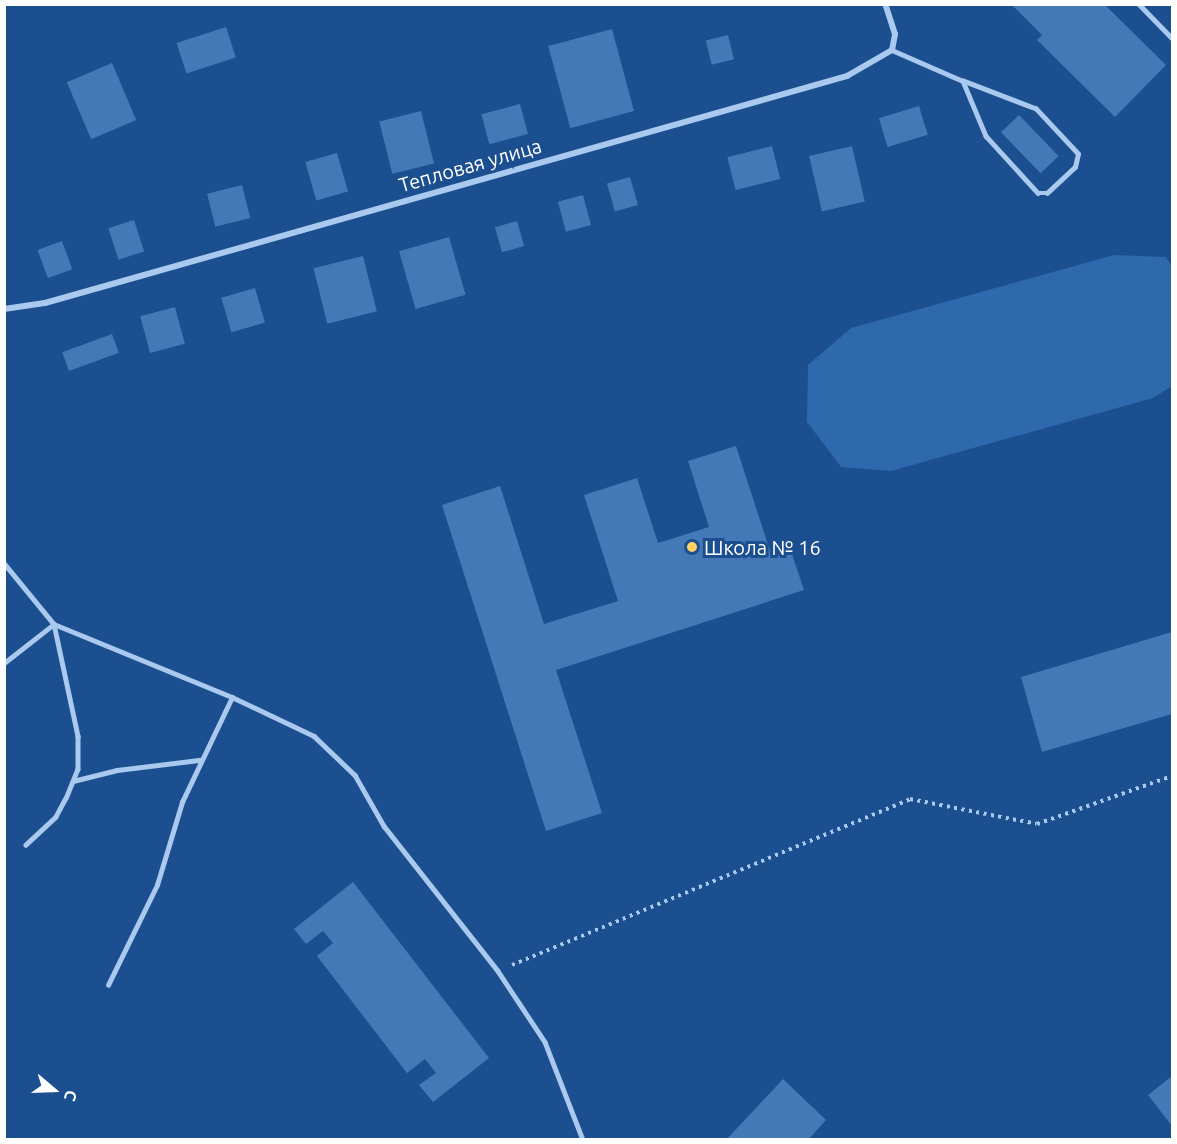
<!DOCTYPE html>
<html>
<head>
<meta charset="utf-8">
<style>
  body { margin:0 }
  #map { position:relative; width:1177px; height:1144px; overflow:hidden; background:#1b4f8f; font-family:Ubuntu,sans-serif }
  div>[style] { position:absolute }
  .green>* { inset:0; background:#2e69ad }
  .building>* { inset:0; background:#4478b7; transform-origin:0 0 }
  .path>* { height:4px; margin-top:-2px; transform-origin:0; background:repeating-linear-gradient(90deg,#a9c9ee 0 3px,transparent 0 7.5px) }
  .lane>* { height:4.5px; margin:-2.25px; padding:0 2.25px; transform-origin:2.25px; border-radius:2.25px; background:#a9c9ee }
  .street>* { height:6px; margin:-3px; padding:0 3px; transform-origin:3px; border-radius:3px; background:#a9c9ee }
  .dots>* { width:16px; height:16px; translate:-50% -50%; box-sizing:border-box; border:3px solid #1b4f8f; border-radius:50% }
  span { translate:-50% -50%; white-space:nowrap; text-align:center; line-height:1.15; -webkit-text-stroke:6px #1b4f8f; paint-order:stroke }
  .street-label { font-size:20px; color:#fff }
  .poi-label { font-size:20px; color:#fff }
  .left { translate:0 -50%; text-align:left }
  .frame { position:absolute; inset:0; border:6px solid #fff; pointer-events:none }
  .north { position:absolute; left:24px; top:1060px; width:60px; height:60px; -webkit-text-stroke:4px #1b4f8f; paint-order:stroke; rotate:109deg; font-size:16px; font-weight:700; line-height:24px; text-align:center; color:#fff }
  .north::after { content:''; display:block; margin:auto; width:21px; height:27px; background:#fff; clip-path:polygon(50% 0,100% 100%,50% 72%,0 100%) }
</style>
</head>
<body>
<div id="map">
  <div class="green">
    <div style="clip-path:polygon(1114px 255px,1166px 257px,1172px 267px,1172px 386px,1153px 398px,891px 471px,841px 467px,807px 422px,808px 365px,851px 328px)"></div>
  </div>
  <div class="building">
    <div style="clip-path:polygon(1011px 4px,1104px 4px,1166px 65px,1115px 117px,1037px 40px,1042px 35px)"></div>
    <div style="left:226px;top:27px;width:32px;height:52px;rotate:72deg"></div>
    <div style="left:612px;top:29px;width:85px;height:66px;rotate:75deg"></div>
    <div style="left:728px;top:35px;width:25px;height:23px;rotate:76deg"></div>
    <div style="left:112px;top:63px;width:62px;height:49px;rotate:67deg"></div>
    <div style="left:520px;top:104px;width:31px;height:40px;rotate:75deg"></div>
    <div style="left:919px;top:106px;width:30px;height:42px;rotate:73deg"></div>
    <div style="left:421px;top:111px;width:54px;height:43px;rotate:76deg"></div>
    <div style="left:1019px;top:115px;width:57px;height:25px;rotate:46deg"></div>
    <div style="left:772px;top:146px;width:34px;height:46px;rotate:76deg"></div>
    <div style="left:852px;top:146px;width:57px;height:44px;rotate:77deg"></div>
    <div style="left:337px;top:153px;width:40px;height:33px;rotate:74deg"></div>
    <div style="left:630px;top:177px;width:29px;height:24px;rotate:74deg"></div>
    <div style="left:242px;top:185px;width:34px;height:36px;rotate:76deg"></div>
    <div style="left:583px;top:195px;width:31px;height:26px;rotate:75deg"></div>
    <div style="left:134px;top:220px;width:33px;height:27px;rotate:72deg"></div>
    <div style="left:517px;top:221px;width:26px;height:23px;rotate:74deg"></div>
    <div style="left:449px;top:237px;width:60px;height:52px;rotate:74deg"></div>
    <div style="left:62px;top:241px;width:30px;height:26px;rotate:70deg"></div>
    <div style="left:363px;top:256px;width:57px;height:51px;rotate:76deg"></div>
    <div style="left:255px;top:288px;width:36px;height:35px;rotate:74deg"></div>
    <div style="left:175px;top:307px;width:38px;height:36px;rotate:75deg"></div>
    <div style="left:112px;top:334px;width:20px;height:53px;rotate:70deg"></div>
    <div style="clip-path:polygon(736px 446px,771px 554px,790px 548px,804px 590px,556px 670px,602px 813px,546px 831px,442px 505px,500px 486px,544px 624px,618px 601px,584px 495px,637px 478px,658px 543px,709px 527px,688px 461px)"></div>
    <div style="clip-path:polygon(1172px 632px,1172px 714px,1042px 752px,1021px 677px)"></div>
    <div style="clip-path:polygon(353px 882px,489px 1058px,433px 1102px,419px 1085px,436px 1073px,425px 1059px,407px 1073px,317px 956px,333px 943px,323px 931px,306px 944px,294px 929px)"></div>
    <div style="clip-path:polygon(1172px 1076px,1172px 1126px,1148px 1095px)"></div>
    <div style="clip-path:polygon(783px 1079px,826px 1120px,808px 1140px,726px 1140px)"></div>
  </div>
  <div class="path">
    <div style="left:512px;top:965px;width:431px;rotate:-22.6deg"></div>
    <div style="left:910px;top:799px;width:129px;rotate:11.1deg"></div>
    <div style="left:1037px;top:824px;width:143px;rotate:-19.6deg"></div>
  </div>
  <div class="lane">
    <div style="left:1139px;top:4px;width:47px;rotate:45.9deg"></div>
    <div style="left:892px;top:50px;width:77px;rotate:23.6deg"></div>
    <div style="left:963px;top:81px;width:60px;rotate:67.3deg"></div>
    <div style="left:986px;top:136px;width:77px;rotate:47.6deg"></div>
    <div style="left:1038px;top:193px;width:9px"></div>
    <div style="left:1047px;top:193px;width:38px;rotate:-43deg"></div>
    <div style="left:1075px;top:167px;width:13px;rotate:-77deg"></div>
    <div style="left:1078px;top:154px;width:62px;rotate:-133deg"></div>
    <div style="left:1036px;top:109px;width:78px;rotate:-159deg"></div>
    <div style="left:4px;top:563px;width:79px;rotate:50.7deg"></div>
    <div style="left:54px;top:624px;width:192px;rotate:22.3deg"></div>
    <div style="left:232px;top:697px;width:91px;rotate:25.4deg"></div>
    <div style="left:314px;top:736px;width:57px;rotate:43.6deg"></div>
    <div style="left:355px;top:775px;width:59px;rotate:60.4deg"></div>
    <div style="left:384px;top:826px;width:184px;rotate:51.8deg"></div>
    <div style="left:498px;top:971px;width:85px;rotate:56.5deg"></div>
    <div style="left:545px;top:1042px;width:105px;rotate:68.8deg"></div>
    <div style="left:4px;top:663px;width:63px;rotate:-38deg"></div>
    <div style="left:54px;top:624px;width:115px;rotate:77.9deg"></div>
    <div style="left:78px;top:736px;width:33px;rotate:90deg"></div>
    <div style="left:78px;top:769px;width:31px;rotate:112deg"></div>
    <div style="left:66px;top:798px;width:21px;rotate:118deg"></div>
    <div style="left:56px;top:817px;width:41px;rotate:137deg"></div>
    <div style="left:73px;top:781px;width:45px;rotate:-14deg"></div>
    <div style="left:117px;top:770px;width:84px;rotate:-6.9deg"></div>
    <div style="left:108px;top:985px;width:111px;rotate:-63.9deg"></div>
    <div style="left:157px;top:885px;width:87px;rotate:-73.2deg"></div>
    <div style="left:182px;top:802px;width:116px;rotate:-64.5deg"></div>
  </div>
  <div class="street">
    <div style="left:4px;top:309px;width:41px;rotate:-8.3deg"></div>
    <div style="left:45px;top:303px;width:834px;rotate:-15.8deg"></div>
    <div style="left:847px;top:76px;width:52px;rotate:-30deg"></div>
    <div style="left:892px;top:50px;width:16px;rotate:-79deg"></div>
    <div style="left:895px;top:34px;width:32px;rotate:-108deg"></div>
  </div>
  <div class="dots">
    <div style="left:692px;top:547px;background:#ffd166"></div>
  </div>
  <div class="street-label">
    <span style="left:470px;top:165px;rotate:-16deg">Тепловая улица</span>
  </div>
  <div class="poi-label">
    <span class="left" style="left:704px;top:547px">Школа № 16</span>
  </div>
  <div class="frame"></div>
  <div class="north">С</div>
</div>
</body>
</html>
